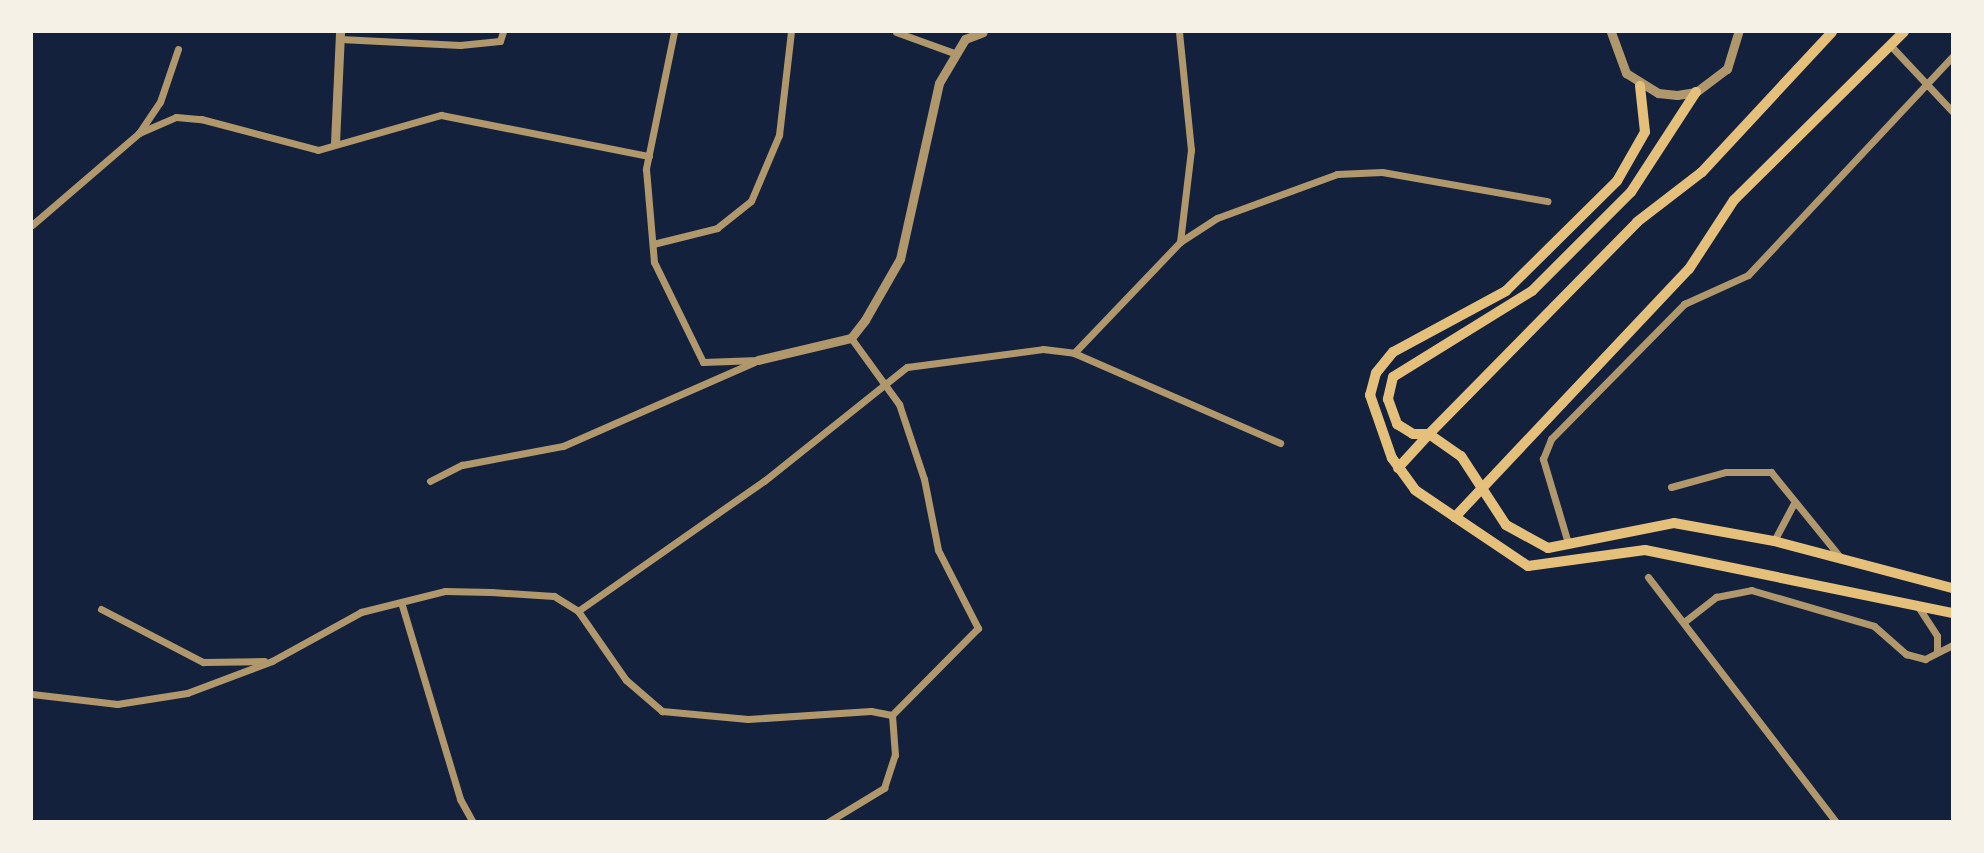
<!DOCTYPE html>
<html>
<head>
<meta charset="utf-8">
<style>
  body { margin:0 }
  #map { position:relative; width:1984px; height:853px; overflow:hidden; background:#14213d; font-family:Rubik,sans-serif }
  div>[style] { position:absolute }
  .minor>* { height:7px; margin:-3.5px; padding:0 3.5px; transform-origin:3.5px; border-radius:3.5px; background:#b1986c }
  .tertiary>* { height:9px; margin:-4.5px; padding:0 4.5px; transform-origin:4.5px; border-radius:4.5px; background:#b1986c }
  .primary>* { height:10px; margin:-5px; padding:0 5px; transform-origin:5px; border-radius:5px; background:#e5c07b }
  span { translate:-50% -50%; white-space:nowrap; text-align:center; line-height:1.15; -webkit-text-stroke:5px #f6f1e7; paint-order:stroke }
  .frame { position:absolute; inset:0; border:33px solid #f6f1e7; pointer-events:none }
</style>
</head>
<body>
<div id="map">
  <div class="minor">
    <div style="left:674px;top:32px;width:140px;rotate:101.6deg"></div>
    <div style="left:646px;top:169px;width:93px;rotate:85.1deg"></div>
    <div style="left:654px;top:262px;width:111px;rotate:63.9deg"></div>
    <div style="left:703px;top:362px;width:55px;rotate:-2.1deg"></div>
    <div style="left:896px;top:32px;width:62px;rotate:19.9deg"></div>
    <div style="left:340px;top:39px;width:120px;rotate:2.9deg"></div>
    <div style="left:460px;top:45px;width:40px;rotate:-5.7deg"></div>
    <div style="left:500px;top:41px;width:9px;rotate:-72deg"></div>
    <div style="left:1890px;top:45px;width:91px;rotate:46.8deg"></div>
    <div style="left:139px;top:133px;width:40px;rotate:-23.4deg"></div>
    <div style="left:176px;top:117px;width:25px;rotate:5deg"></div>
    <div style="left:201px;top:119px;width:121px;rotate:14.8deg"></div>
    <div style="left:318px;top:150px;width:128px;rotate:-15.9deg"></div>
    <div style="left:441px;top:115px;width:212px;rotate:11.2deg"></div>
    <div style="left:32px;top:225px;width:141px;rotate:-40.7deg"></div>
    <div style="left:139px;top:133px;width:37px;rotate:-56deg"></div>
    <div style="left:160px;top:102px;width:56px;rotate:-71.2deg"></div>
    <div style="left:1180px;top:242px;width:44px;rotate:-33deg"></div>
    <div style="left:1217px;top:218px;width:128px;rotate:-20.1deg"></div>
    <div style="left:1337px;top:174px;width:45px;rotate:-2.5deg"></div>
    <div style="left:1382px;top:172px;width:168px;rotate:10deg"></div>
    <div style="left:653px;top:244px;width:66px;rotate:-14deg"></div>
    <div style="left:717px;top:228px;width:43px;rotate:-38.5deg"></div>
    <div style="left:751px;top:201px;width:72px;rotate:-67deg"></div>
    <div style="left:779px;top:135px;width:104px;rotate:-83.4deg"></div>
    <div style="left:851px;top:338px;width:82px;rotate:54deg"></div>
    <div style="left:899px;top:404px;width:79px;rotate:71.6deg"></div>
    <div style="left:924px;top:479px;width:72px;rotate:78.8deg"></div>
    <div style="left:938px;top:550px;width:88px;rotate:62.9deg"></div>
    <div style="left:978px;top:628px;width:122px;rotate:134.7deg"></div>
    <div style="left:1074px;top:353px;width:153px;rotate:-46.3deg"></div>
    <div style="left:1180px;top:242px;width:93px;rotate:-83.2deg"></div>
    <div style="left:1191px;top:150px;width:119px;rotate:-95.8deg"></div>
    <div style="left:430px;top:481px;width:36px;rotate:-27deg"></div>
    <div style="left:462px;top:465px;width:103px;rotate:-10.7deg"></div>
    <div style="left:563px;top:446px;width:209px;rotate:-23.7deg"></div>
    <div style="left:1671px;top:487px;width:57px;rotate:-15.3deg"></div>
    <div style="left:1726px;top:472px;width:45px"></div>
    <div style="left:1771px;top:472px;width:109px;rotate:50.9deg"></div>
    <div style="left:1774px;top:541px;width:41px;rotate:-62.2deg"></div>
    <div style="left:1568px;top:543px;width:88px;rotate:-106.6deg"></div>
    <div style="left:1543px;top:459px;width:22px;rotate:-68deg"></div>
    <div style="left:1551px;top:439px;width:190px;rotate:-45.4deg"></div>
    <div style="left:1684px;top:304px;width:70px;rotate:-24.4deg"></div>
    <div style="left:1748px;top:275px;width:299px;rotate:-46.9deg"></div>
    <div style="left:1648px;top:577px;width:309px;rotate:52.5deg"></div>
    <div style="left:401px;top:602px;width:206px;rotate:73.3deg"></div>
    <div style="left:460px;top:799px;width:26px;rotate:61deg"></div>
    <div style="left:1919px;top:608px;width:33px;rotate:57deg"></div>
    <div style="left:1937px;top:636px;width:14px;rotate:90deg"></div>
    <div style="left:101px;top:609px;width:115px;rotate:27.5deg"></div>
    <div style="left:203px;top:662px;width:61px;rotate:-0.9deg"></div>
    <div style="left:578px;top:611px;width:227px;rotate:-35deg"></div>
    <div style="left:764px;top:481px;width:183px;rotate:-38.6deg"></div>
    <div style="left:907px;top:367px;width:137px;rotate:-7.5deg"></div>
    <div style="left:1043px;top:349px;width:31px;rotate:7deg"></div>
    <div style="left:1074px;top:353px;width:225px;rotate:23.6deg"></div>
    <div style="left:1684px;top:622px;width:41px;rotate:-38deg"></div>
    <div style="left:1716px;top:597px;width:36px;rotate:-11deg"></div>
    <div style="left:1751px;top:590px;width:128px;rotate:16.3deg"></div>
    <div style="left:1874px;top:626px;width:43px;rotate:41.2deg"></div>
    <div style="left:1906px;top:654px;width:20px;rotate:15deg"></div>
    <div style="left:1925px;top:659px;width:30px;rotate:-27deg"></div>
    <div style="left:32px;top:694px;width:86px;rotate:6.7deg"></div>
    <div style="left:117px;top:704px;width:71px;rotate:-8.9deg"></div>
    <div style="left:187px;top:693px;width:91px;rotate:-20.6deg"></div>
    <div style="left:272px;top:661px;width:102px;rotate:-28.8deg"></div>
    <div style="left:361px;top:612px;width:87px;rotate:-14deg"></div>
    <div style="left:445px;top:591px;width:46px;rotate:1.2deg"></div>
    <div style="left:491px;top:592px;width:63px;rotate:3.6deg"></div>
    <div style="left:554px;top:596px;width:28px;rotate:32deg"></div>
    <div style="left:578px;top:611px;width:84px;rotate:55.2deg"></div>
    <div style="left:626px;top:680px;width:48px;rotate:40.7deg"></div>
    <div style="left:662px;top:711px;width:86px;rotate:5.3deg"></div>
    <div style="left:748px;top:719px;width:123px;rotate:-3.7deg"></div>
    <div style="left:871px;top:711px;width:21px;rotate:11deg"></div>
    <div style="left:828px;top:822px;width:66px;rotate:-31.3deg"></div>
    <div style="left:884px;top:788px;width:35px;rotate:-72deg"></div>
    <div style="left:895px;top:755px;width:40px;rotate:-94.3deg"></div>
  </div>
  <div class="tertiary">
    <div style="left:1611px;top:32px;width:44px;rotate:69.9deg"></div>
    <div style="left:1626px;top:73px;width:38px;rotate:32deg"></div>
    <div style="left:1658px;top:93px;width:19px;rotate:6deg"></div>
    <div style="left:1677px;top:95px;width:19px;rotate:-9deg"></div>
    <div style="left:1696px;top:92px;width:39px;rotate:-37deg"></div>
    <div style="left:1727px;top:69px;width:39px;rotate:-73deg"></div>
    <div style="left:335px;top:143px;width:111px;rotate:-87.4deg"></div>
    <div style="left:758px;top:360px;width:96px;rotate:-13.3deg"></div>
    <div style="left:851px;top:338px;width:23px;rotate:-52deg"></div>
    <div style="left:865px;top:320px;width:70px;rotate:-60.2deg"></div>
    <div style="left:900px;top:259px;width:180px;rotate:-77.5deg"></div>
    <div style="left:939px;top:83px;width:51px;rotate:-59.4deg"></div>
    <div style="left:965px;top:39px;width:19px;rotate:-21deg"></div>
  </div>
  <div class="primary">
    <div style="left:1640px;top:86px;width:46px;rotate:83.8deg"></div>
    <div style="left:1645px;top:132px;width:56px;rotate:119.7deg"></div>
    <div style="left:1617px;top:181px;width:156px;rotate:135.3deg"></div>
    <div style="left:1506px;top:291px;width:128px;rotate:151.6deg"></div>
    <div style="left:1393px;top:352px;width:27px;rotate:129deg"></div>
    <div style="left:1376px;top:373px;width:23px;rotate:105deg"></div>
    <div style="left:1370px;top:395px;width:67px;rotate:70.8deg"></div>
    <div style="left:1392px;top:458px;width:39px;rotate:54deg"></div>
    <div style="left:1415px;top:490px;width:48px;rotate:34deg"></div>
    <div style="left:1455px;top:517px;width:341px;rotate:-46.7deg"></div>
    <div style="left:1689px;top:269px;width:82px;rotate:-56.9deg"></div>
    <div style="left:1734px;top:200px;width:239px;rotate:-44.7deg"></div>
    <div style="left:1696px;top:92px;width:119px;rotate:123deg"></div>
    <div style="left:1631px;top:192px;width:140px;rotate:135deg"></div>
    <div style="left:1532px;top:291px;width:163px;rotate:148.3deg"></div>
    <div style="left:1393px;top:377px;width:23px;rotate:103deg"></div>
    <div style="left:1388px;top:399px;width:27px;rotate:70deg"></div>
    <div style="left:1397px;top:424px;width:19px;rotate:32deg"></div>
    <div style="left:1413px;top:434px;width:16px"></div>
    <div style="left:1429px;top:434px;width:297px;rotate:-45.5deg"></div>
    <div style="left:1637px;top:222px;width:82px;rotate:-37.6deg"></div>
    <div style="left:1702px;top:172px;width:191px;rotate:-47.1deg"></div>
    <div style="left:1398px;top:468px;width:46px;rotate:-47.6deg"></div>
    <div style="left:1429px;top:434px;width:39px;rotate:35deg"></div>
    <div style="left:1461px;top:456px;width:82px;rotate:56.9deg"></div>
    <div style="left:1506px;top:525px;width:48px;rotate:28.7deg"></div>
    <div style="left:1548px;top:548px;width:128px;rotate:-11.2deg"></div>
    <div style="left:1674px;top:523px;width:102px;rotate:10.2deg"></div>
    <div style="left:1774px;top:541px;width:184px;rotate:14.8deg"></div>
    <div style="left:1455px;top:517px;width:88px;rotate:33.9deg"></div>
    <div style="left:1528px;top:566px;width:118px;rotate:-7.8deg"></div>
    <div style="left:1645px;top:550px;width:313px;rotate:11.6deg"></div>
  </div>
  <div class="frame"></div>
</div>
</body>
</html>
